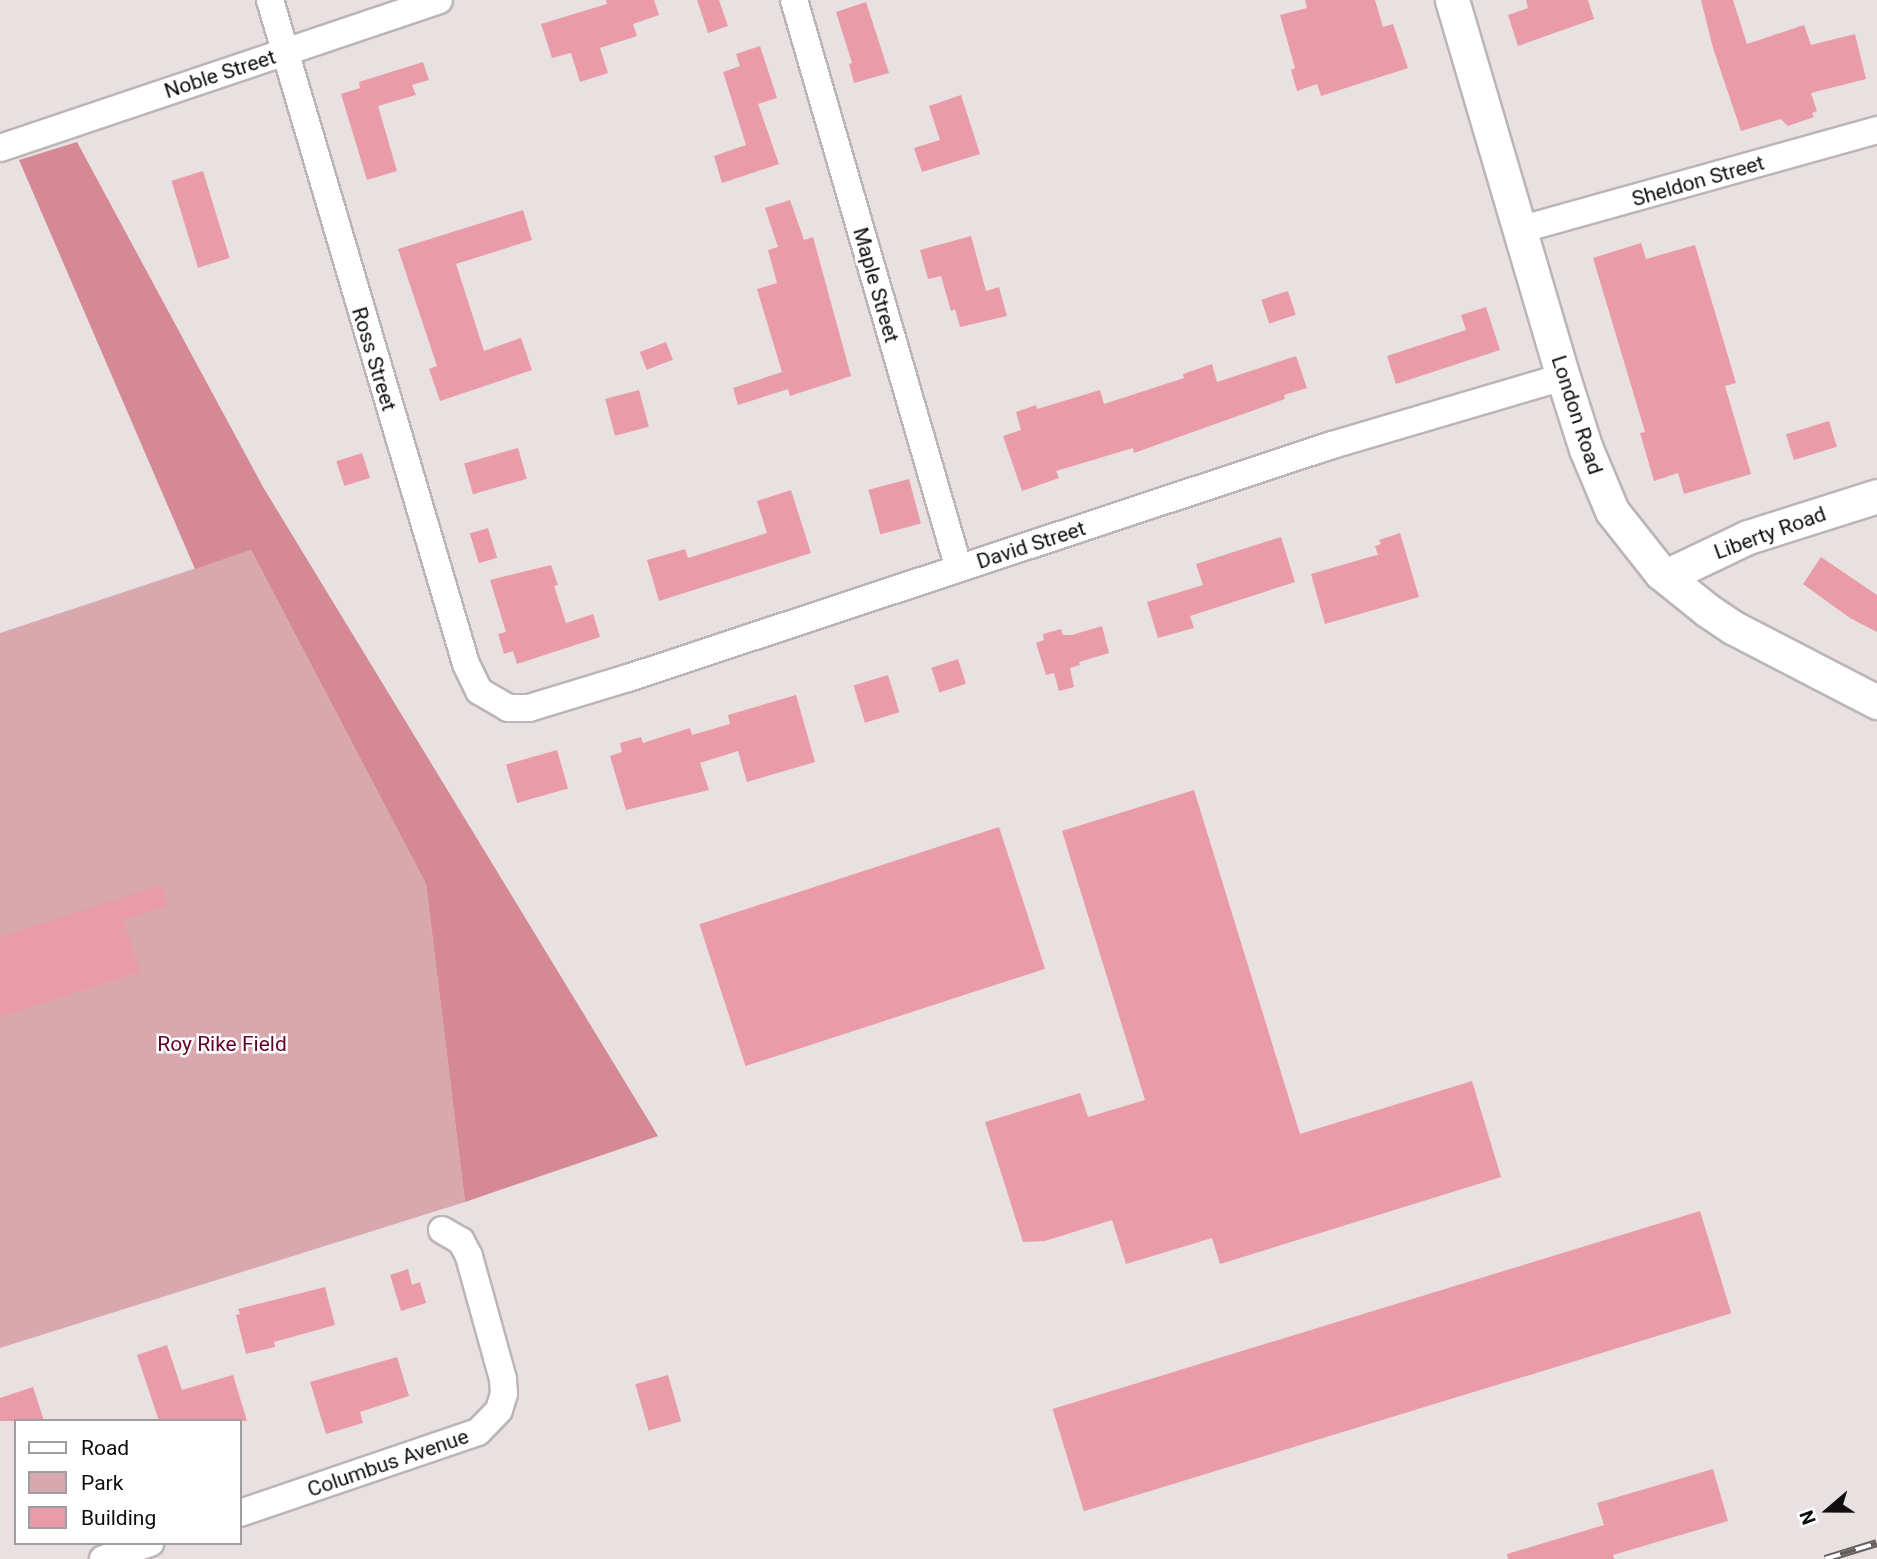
<!DOCTYPE html>
<html>
<head>
<meta charset="utf-8">
<style>
  body { margin:0 }
  #map { position:relative; width:1877px; height:1559px; overflow:hidden; background:#e8e0e1; font-family:Roboto,sans-serif }
  div>[style] { position:absolute }
  .green>* { inset:0; background:#d9a8af }
  .forest>* { inset:0; background:#d58995 }
  .building>* { inset:0; background:#e99ca8; transform-origin:0 0 }
  .roads { filter:drop-shadow(2px 0 #bcb5b5) drop-shadow(-2px 0 #bcb5b5) drop-shadow(0 2px #bcb5b5) drop-shadow(0 -2px #bcb5b5) }
  .minor>* { height:26px; margin:-13px; padding:0 13px; transform-origin:13px; border-radius:13px; background:#fff }
  .tertiary>* { height:33px; margin:-16.5px; padding:0 16.5px; transform-origin:16.5px; border-radius:16.5px; background:#fff }
  .rail>* { height:8px; margin-top:-4px; transform-origin:0; background:repeating-linear-gradient(90deg,#fff 0 16px,#646060 0 32px); box-sizing:border-box; border-block:2px solid #646060 }
  span { translate:-50% -50%; white-space:nowrap; text-align:center; line-height:1.15; -webkit-text-stroke:5px #fff; paint-order:stroke }
  .street-label { font-size:21px; color:#0f0d0d }
  .park-label { font-size:21px; color:#630526 }
  .legend { position:absolute; left:14px; top:1419px; width:228px; height:126px; box-sizing:border-box; background:#fff; border:2px solid #9f9e9e; margin:0; padding:9px 12px; list-style:none; font-size:21px; color:#0f0d0d }
  .legend li { display:flex; align-items:center; gap:14px; height:35px }
  .legend b { width:35px; border:2px solid #9f9e9e }
  .north { position:absolute; left:1793px; top:1475px; width:70px; height:70px; -webkit-text-stroke:5px #fff; paint-order:stroke; rotate:250deg; font-size:19px; font-weight:700; line-height:28px; text-align:center; color:#0f0d0d }
  .north::after { content:''; display:block; margin:auto; width:24px; height:32px; background:#0f0d0d; clip-path:polygon(50% 0,100% 100%,50% 72%,0 100%) }
</style>
</head>
<body>
<div id="map">
  <div class="green">
    <div style="clip-path:polygon(251px 550px,426px 884px,465px 1202px,0 1348px,0 633px)"></div>
  </div>
  <div class="forest">
    <div style="clip-path:polygon(77px 142px,263px 487px,658px 1136px,465px 1202px,426px 884px,251px 550px,195px 569px,19px 160px)"></div>
  </div>
  <div class="building">
    <div style="clip-path:polygon(606px 0,654px 0,659px 15px,633px 24px,637px 36px,600px 48px,608px 73px,580px 82px,571px 53px,552px 58px,541px 24px,607px 4px)"></div>
    <div style="clip-path:polygon(697px 0,719px 0,728px 26px,708px 33px)"></div>
    <div style="clip-path:polygon(1305px 0,1375px 0,1383px 27px,1393px 24px,1408px 68px,1321px 96px,1317px 84px,1297px 91px,1291px 70px,1295px 68px,1280px 15px,1307px 8px)"></div>
    <div style="clip-path:polygon(1526px 0,1588px 0,1594px 19px,1518px 46px,1508px 15px,1528px 8px)"></div>
    <div style="clip-path:polygon(1701px 0,1733px 0,1747px 44px,1804px 25px,1811px 45px,1855px 34px,1866px 79px,1811px 93px,1817px 111px,1812px 113px,1814px 117px,1788px 126px,1781px 119px,1741px 131px,1713px 48px)"></div>
    <div style="clip-path:polygon(866px 2px,889px 73px,854px 83px,849px 64px,852px 63px,836px 12px)"></div>
    <div style="clip-path:polygon(760px 46px,777px 98px,758px 104px,779px 164px,722px 183px,714px 156px,746px 145px,723px 72px,740px 66px,736px 54px)"></div>
    <div style="clip-path:polygon(423px 62px,429px 80px,412px 85px,416px 95px,378px 106px,397px 171px,367px 180px,341px 94px,360px 88px,359px 82px)"></div>
    <div style="clip-path:polygon(961px 95px,980px 154px,922px 172px,914px 148px,940px 140px,929px 106px)"></div>
    <div style="left:203px;top:171px;width:91px;height:33px;rotate:73deg"></div>
    <div style="clip-path:polygon(790px 200px,804px 240px,813px 237px,851px 376px,790px 396px,788px 389px,738px 405px,733px 388px,782px 372px,757px 289px,777px 283px,768px 250px,778px 247px,765px 208px)"></div>
    <div style="clip-path:polygon(523px 210px,532px 240px,456px 264px,484px 351px,521px 338px,532px 370px,440px 401px,429px 369px,437px 366px,398px 249px)"></div>
    <div style="clip-path:polygon(971px 236px,986px 291px,999px 287px,1007px 316px,960px 327px,955px 309px,951px 311px,941px 276px,928px 279px,920px 250px)"></div>
    <div style="clip-path:polygon(1641px 243px,1646px 259px,1695px 245px,1736px 383px,1725px 386px,1751px 474px,1684px 494px,1678px 473px,1654px 481px,1640px 433px,1645px 432px,1593px 258px)"></div>
    <div style="left:1288px;top:291px;width:25px;height:28px;rotate:72deg"></div>
    <div style="clip-path:polygon(1486px 307px,1500px 350px,1396px 384px,1387px 356px,1466px 330px,1461px 315px)"></div>
    <div style="left:666px;top:342px;width:19px;height:28px;rotate:69deg"></div>
    <div style="clip-path:polygon(1296px 356px,1307px 388px,1284px 395px,1285px 399px,1134px 453px,1133px 448px,1056px 471px,1059px 478px,1022px 491px,1003px 436px,1021px 430px,1016px 412px,1036px 405px,1037px 409px,1100px 390px,1104px 404px,1184px 378px,1183px 374px,1212px 364px,1217px 382px)"></div>
    <div style="left:639px;top:390px;width:38px;height:35px;rotate:75deg"></div>
    <div style="left:1829px;top:421px;width:27px;height:45px;rotate:73deg"></div>
    <div style="left:518px;top:448px;width:32px;height:56px;rotate:74deg"></div>
    <div style="left:362px;top:453px;width:26px;height:27px;rotate:72deg"></div>
    <div style="left:909px;top:479px;width:46px;height:42px;rotate:75deg"></div>
    <div style="clip-path:polygon(791px 490px,811px 553px,659px 601px,647px 560px,685px 549px,688px 558px,767px 533px,757px 501px)"></div>
    <div style="left:488px;top:528px;width:31px;height:19px;rotate:73deg"></div>
    <div style="clip-path:polygon(1400px 533px,1419px 597px,1325px 624px,1311px 574px,1373px 556px,1378px 555px,1375px 546px,1381px 544px,1379px 540px)"></div>
    <div style="clip-path:polygon(1281px 537px,1295px 582px,1190px 616px,1194px 628px,1158px 638px,1147px 602px,1203px 585px,1196px 564px)"></div>
    <div style="clip-path:polygon(1821px 557px,1877px 595px,1877px 632px,1850px 618px,1803px 584px)"></div>
    <div style="clip-path:polygon(551px 565px,558px 585px,554px 586px,566px 623px,593px 614px,600px 637px,517px 664px,513px 651px,504px 654px,498px 634px,506px 632px,490px 580px)"></div>
    <div style="clip-path:polygon(1102px 626px,1109px 653px,1079px 662px,1080px 665px,1070px 668px,1074px 687px,1059px 691px,1054px 673px,1046px 675px,1036px 643px,1044px 640px,1043px 634px,1061px 629px,1063px 635px,1072px 635px)"></div>
    <div style="left:958px;top:659px;width:26px;height:28px;rotate:72deg"></div>
    <div style="left:888px;top:675px;width:39px;height:36px;rotate:73deg"></div>
    <div style="clip-path:polygon(796px 695px,815px 762px,747px 782px,738px 751px,700px 763px,709px 790px,626px 810px,610px 756px,622px 752px,620px 743px,641px 737px,643px 743px,690px 728px,692px 735px,730px 724px,728px 715px)"></div>
    <div style="left:557px;top:750px;width:40px;height:53px;rotate:74deg"></div>
    <div style="clip-path:polygon(1194px 790px,1300px 1134px,1472px 1081px,1501px 1177px,1220px 1264px,1212px 1238px,1126px 1264px,1112px 1220px,1045px 1241px,1023px 1242px,985px 1122px,1080px 1093px,1088px 1117px,1145px 1100px,1062px 831px)"></div>
    <div style="left:999px;top:827px;width:149px;height:315px;rotate:72deg"></div>
    <div style="clip-path:polygon(161px 885px,167px 906px,123px 920px,140px 972px,0 1017px,0 937px)"></div>
    <div style="left:1700px;top:1211px;width:107px;height:677px;rotate:73deg"></div>
    <div style="clip-path:polygon(408px 1269px,412px 1285px,420px 1282px,426px 1303px,401px 1311px,390px 1275px)"></div>
    <div style="clip-path:polygon(325px 1287px,335px 1325px,274px 1342px,275px 1347px,246px 1354px,236px 1315px,240px 1314px,238px 1309px)"></div>
    <div style="clip-path:polygon(167px 1345px,182px 1390px,233px 1375px,247px 1421px,159px 1421px,137px 1355px)"></div>
    <div style="clip-path:polygon(397px 1357px,409px 1396px,360px 1412px,363px 1423px,326px 1434px,310px 1382px)"></div>
    <div style="left:668px;top:1375px;width:48px;height:34px;rotate:74deg"></div>
    <div style="clip-path:polygon(33px 1387px,44px 1421px,0 1421px,0 1398px)"></div>
    <div style="clip-path:polygon(1713px 1469px,1728px 1521px,1613px 1555px,1614px 1559px,1508px 1559px,1507px 1554px,1604px 1525px,1597px 1503px)"></div>
  </div>
  <div class="roads">
    <div class="minor">
      <div style="left:270px;top:0;width:692px;rotate:73.55deg"></div>
      <div style="left:466px;top:664px;width:30px;rotate:64deg"></div>
      <div style="left:479px;top:691px;width:34px;rotate:30deg"></div>
      <div style="left:508px;top:708px;width:21px"></div>
      <div style="left:529px;top:708px;width:103px;rotate:-16.9deg"></div>
      <div style="left:628px;top:678px;width:742px;rotate:-18.31deg"></div>
      <div style="left:1332px;top:445px;width:241px;rotate:-16.4deg"></div>
      <div style="left:794px;top:0;width:592px;rotate:73.83deg"></div>
      <div style="left:0;top:148px;width:463px;rotate:-18.6deg"></div>
      <div style="left:1519px;top:230px;width:372px;rotate:-15.6deg"></div>
      <div style="left:240px;top:1513px;width:251px;rotate:-18.8deg"></div>
      <div style="left:478px;top:1432px;width:30px;rotate:-46deg"></div>
      <div style="left:499px;top:1410px;width:17px;rotate:-73deg"></div>
      <div style="left:504px;top:1394px;width:15px;rotate:-94deg"></div>
      <div style="left:503px;top:1379px;width:128px;rotate:-105.5deg"></div>
      <div style="left:469px;top:1256px;width:17px;rotate:-118deg"></div>
      <div style="left:461px;top:1241px;width:22px;rotate:-150deg"></div>
      <div style="left:103px;top:1559px;width:50px;rotate:-18.8deg"></div>
    </div>
    <div class="tertiary">
      <div style="left:1452px;top:0;width:393px;rotate:73.6deg"></div>
      <div style="left:1563px;top:377px;width:76px;rotate:72.3deg"></div>
      <div style="left:1586px;top:449px;width:67px;rotate:67.2deg"></div>
      <div style="left:1612px;top:511px;width:79px;rotate:51.7deg"></div>
      <div style="left:1661px;top:573px;width:59px;rotate:38.8deg"></div>
      <div style="left:1707px;top:610px;width:32px;rotate:34deg"></div>
      <div style="left:1734px;top:628px;width:161px;rotate:27.4deg"></div>
      <div style="left:1666px;top:576px;width:91px;rotate:-25.4deg"></div>
      <div style="left:1748px;top:537px;width:135px;rotate:-17.6deg"></div>
    </div>
  </div>
  <div class="rail">
    <div style="left:1825px;top:1559px;width:54px;rotate:-17.1deg"></div>
  </div>
  <div class="street-label">
    <span style="left:220px;top:74px;rotate:-18deg">Noble Street</span>
    <span style="left:1698px;top:181px;rotate:-16deg">Sheldon Street</span>
    <span style="left:876px;top:285px;rotate:74deg">Maple Street</span>
    <span style="left:374px;top:359px;rotate:73deg">Ross Street</span>
    <span style="left:1577px;top:415px;rotate:72deg">London Road</span>
    <span style="left:1770px;top:533px;rotate:-20deg">Liberty Road</span>
    <span style="left:1031px;top:545px;rotate:-18deg">David Street</span>
    <span style="left:388px;top:1463px;rotate:-19deg">Columbus Avenue</span>
  </div>
  <div class="park-label">
    <span style="left:222px;top:1044px">Roy Rike Field</span>
  </div>
  <ul class="legend">
  <li><b style="height:9px;background:#fff"></b>Road</li>
  <li><b style="height:19px;background:#d9a8af"></b>Park</li>
  <li><b style="height:19px;background:#e99ca8"></b>Building</li>
  </ul>
  <div class="north">N</div>
</div>
</body>
</html>
